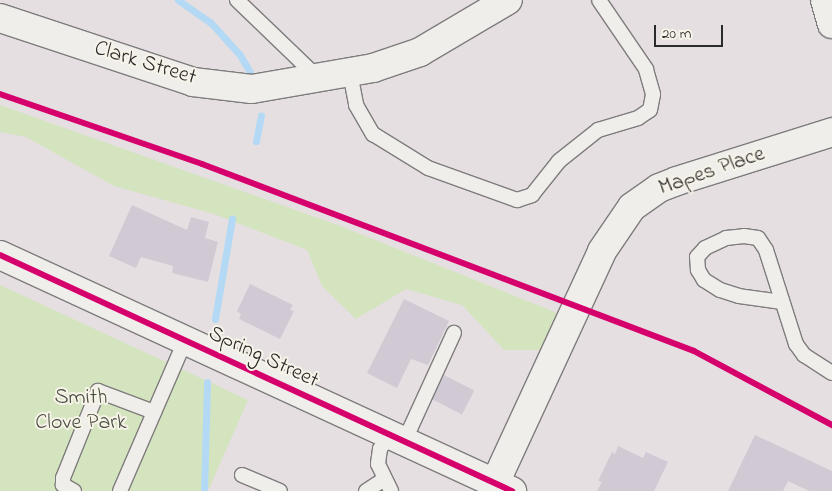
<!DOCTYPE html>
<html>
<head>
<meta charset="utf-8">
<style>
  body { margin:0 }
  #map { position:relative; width:832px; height:491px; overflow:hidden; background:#e5dfe2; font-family:"Indie Flower",sans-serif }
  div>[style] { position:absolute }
  .green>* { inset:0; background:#d4e4bf }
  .stream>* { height:7px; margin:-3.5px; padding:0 3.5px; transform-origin:3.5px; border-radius:3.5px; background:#b3d9f5 }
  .building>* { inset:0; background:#d1cad4; transform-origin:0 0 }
  .roads { filter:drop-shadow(1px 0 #7f7c7d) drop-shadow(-1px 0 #7f7c7d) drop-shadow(0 1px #7f7c7d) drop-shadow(0 -1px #7f7c7d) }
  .lane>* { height:14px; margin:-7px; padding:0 7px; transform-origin:7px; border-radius:7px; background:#f0eeeb }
  .street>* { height:28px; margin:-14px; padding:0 14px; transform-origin:14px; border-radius:14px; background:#f0eeeb }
  .secondary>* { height:28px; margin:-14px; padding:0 14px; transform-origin:14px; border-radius:14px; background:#f0eeeb }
  .cycleway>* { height:6px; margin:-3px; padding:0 3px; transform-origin:3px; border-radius:3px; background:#d6006c }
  span { translate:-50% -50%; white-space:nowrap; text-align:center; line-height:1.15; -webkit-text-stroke:4px #f7f3e8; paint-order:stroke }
  .street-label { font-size:22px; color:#2b2b2b }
  .park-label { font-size:22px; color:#4a5143 }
  .scale { position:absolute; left:654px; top:25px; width:69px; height:22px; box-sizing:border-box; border:2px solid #2b2b2b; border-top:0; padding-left:6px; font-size:15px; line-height:18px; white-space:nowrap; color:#2b2b2b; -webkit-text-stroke:4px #f7f3e8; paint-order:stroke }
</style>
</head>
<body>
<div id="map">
  <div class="green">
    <div style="clip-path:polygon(0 105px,338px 225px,555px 312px,561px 322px,549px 350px,504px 350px,462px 305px,406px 289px,356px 319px,322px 286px,307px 250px,214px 214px,114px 186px,26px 137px,0 132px)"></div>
    <div style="clip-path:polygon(0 285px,248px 400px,208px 491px,0 491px)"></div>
  </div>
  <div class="stream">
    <div style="left:178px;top:0;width:40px;rotate:34.9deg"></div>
    <div style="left:211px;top:23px;width:43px;rotate:47.8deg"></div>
    <div style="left:240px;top:55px;width:20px;rotate:60deg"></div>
    <div style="left:256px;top:141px;width:26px;rotate:-79deg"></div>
    <div style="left:215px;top:319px;width:102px;rotate:-80.4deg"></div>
    <div style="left:204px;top:491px;width:109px;rotate:-88.4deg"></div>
  </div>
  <div class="building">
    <div style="clip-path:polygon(132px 205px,187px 230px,191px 217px,209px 222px,205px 238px,218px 242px,208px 282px,172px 273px,173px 266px,141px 257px,136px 268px,109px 256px)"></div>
    <div style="clip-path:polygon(250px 284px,293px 305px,290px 310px,294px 311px,280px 339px,239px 319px,241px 314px,237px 311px)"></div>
    <div style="clip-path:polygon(404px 299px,449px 321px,428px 365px,411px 359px,397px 388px,367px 373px)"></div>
    <div style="left:444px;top:375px;width:34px;height:27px;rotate:27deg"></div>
    <div style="clip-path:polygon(755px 435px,832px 471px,832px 491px,809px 491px,788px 481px,783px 491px,728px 491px)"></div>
    <div style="clip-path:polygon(618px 446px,643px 458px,646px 452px,668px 462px,654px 491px,597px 491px,602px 482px,598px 481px,612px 452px,615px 454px)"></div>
  </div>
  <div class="roads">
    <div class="lane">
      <div style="left:237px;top:0;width:112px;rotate:43.9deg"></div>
      <div style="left:350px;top:73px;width:33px;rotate:79deg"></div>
      <div style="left:356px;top:105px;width:34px;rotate:60deg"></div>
      <div style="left:373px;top:134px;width:65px;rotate:31.7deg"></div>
      <div style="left:428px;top:168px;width:95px;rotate:19.8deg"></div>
      <div style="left:517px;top:200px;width:16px;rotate:-18deg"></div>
      <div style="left:532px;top:195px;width:43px;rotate:-51.5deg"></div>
      <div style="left:559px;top:161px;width:50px;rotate:-38.5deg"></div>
      <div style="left:598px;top:130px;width:42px;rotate:-16.7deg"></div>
      <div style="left:638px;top:118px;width:14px;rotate:-34deg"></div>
      <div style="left:650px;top:110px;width:16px;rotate:-79deg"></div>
      <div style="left:653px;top:94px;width:26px;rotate:-106deg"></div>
      <div style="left:646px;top:69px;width:83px;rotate:-124.3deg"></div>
      <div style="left:782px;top:302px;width:43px;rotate:-172.1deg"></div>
      <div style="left:739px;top:296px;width:20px;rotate:-162deg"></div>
      <div style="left:720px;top:290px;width:19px;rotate:-148deg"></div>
      <div style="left:704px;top:280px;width:12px;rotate:-121deg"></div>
      <div style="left:698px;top:270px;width:13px;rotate:-94deg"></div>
      <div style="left:697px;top:257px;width:12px;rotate:-48deg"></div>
      <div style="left:705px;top:248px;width:23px;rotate:-25deg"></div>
      <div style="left:726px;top:238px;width:18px;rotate:-6deg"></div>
      <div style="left:744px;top:236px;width:14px;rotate:8deg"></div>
      <div style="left:758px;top:238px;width:14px;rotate:56deg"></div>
      <div style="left:766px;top:250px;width:99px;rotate:72.3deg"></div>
      <div style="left:796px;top:344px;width:14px;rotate:54deg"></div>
      <div style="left:804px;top:355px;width:33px;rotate:33deg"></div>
      <div style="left:390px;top:435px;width:17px;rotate:126deg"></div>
      <div style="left:380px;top:449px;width:15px;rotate:98deg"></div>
      <div style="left:378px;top:464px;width:30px;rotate:64deg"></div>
      <div style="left:404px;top:442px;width:120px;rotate:-65.4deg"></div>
      <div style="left:242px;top:475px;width:41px;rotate:22.8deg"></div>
      <div style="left:74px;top:491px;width:13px;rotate:-151deg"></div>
      <div style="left:63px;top:485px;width:7px;rotate:-90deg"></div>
      <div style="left:63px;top:478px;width:94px;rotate:-68.1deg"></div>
      <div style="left:98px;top:391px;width:60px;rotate:20.6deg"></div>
      <div style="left:120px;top:491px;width:163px;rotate:-66.6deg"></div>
      <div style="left:366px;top:491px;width:20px;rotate:-33deg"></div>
    </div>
    <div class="street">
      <div style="left:825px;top:0;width:25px;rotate:74deg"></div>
      <div style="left:0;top:18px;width:203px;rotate:18.3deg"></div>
      <div style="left:193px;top:82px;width:59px;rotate:6.8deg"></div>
      <div style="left:252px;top:89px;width:123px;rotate:-9.8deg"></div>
      <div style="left:373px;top:68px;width:50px;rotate:-18.8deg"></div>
      <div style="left:420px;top:52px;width:102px;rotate:-30.6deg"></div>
      <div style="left:495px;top:483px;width:255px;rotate:-65.2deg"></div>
      <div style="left:602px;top:251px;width:53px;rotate:-55.7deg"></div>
      <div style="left:632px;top:207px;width:33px;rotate:-35deg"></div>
      <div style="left:659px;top:188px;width:19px;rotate:-21deg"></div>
      <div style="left:677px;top:181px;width:163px;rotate:-17.5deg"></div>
    </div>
    <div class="secondary">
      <div style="left:0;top:255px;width:564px;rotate:24.75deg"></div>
    </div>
  </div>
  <div class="cycleway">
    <div style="left:0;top:94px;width:214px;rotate:19.1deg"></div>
    <div style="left:202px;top:164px;width:526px;rotate:20.81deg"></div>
    <div style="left:694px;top:351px;width:157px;rotate:28.2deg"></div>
    <div style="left:0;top:255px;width:564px;rotate:24.75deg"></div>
  </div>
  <div class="street-label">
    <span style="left:145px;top:64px;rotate:17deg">Clark Street</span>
    <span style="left:712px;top:172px;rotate:-19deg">Mapes Place</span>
    <span style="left:263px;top:358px;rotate:25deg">Spring Street</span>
  </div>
  <div class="park-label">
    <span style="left:81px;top:411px">Smith<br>Clove Park</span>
  </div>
  <div class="scale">20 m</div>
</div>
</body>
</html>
